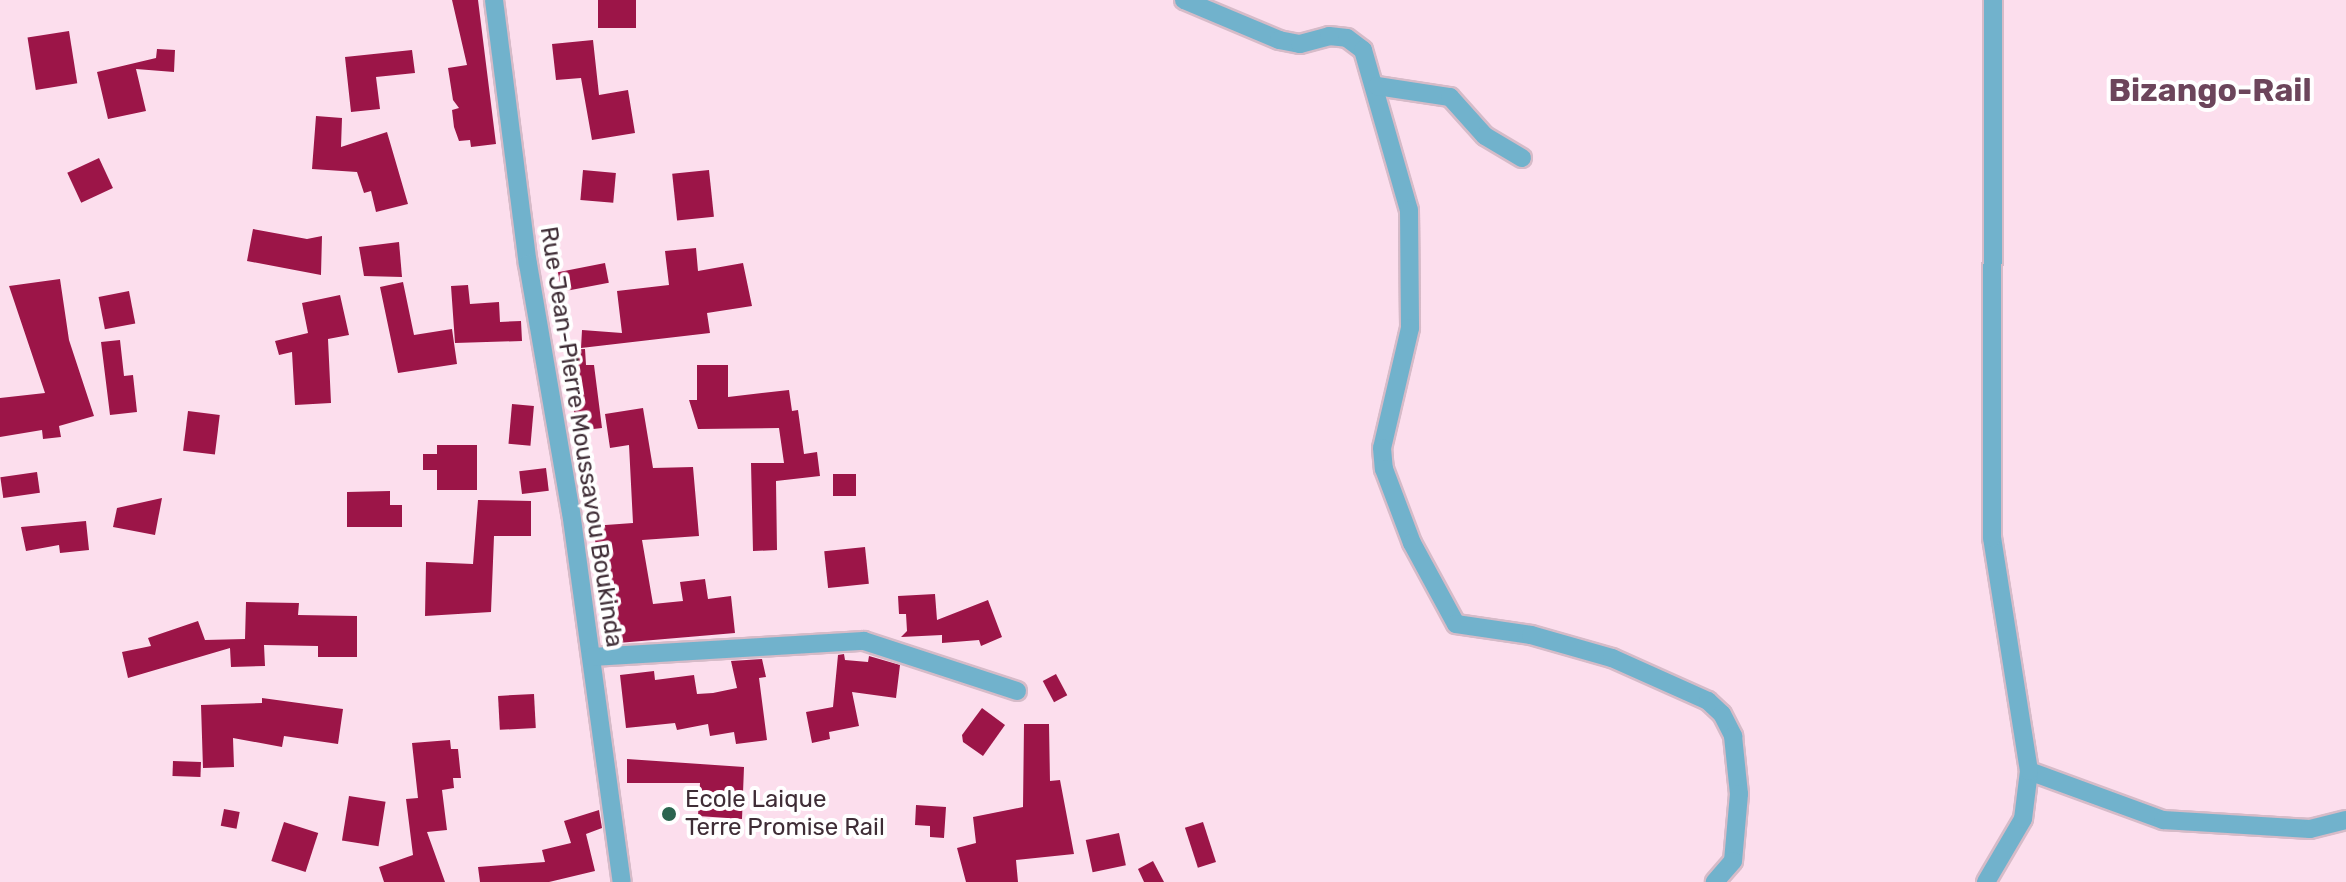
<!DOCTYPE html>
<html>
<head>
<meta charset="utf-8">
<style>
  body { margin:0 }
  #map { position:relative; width:2346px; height:882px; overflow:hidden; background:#fcdeed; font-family:Rubik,sans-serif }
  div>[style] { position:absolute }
  .building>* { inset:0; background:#9c1548; transform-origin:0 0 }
  .roads { filter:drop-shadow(2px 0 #d6bbc8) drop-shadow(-2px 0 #d6bbc8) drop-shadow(0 2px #d6bbc8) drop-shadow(0 -2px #d6bbc8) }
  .minor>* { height:18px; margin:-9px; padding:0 9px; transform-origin:9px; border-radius:9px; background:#71b2cc }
  .dots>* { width:22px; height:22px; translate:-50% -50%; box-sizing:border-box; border:4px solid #fff; border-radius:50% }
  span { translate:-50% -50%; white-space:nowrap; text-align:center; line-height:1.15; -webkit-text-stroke:8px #fff; paint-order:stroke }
  .street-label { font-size:24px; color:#3f2d36 }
  .poi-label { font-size:24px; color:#3f2d36 }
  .left { translate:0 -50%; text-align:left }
  .district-label { font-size:32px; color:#6c455b; font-weight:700 }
</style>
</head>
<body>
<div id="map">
  <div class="building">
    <div style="clip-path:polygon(452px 0,478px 0,496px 144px,471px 147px,470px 140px,459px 141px,454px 127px,452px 110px,459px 108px,453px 100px,448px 68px,467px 65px)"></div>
    <div style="left:598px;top:0;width:38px;height:28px"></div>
    <div style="left:69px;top:31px;width:53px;height:42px;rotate:81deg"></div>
    <div style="clip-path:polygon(593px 40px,599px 95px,628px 90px,635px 133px,592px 140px,581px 78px,556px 80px,552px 44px)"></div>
    <div style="clip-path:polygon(157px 49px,175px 50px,174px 72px,136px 69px,146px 111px,108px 119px,97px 72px,156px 58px)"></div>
    <div style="clip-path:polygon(412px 50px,415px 73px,376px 77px,380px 109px,351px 112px,345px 57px)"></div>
    <div style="clip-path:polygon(316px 116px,342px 118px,341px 147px,387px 132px,408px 204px,376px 212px,371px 191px,364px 193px,357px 172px,312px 169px)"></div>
    <div style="left:99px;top:158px;width:33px;height:35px;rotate:65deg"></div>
    <div style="left:583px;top:170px;width:33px;height:30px;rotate:5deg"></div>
    <div style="left:709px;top:170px;width:47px;height:37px;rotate:84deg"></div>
    <div style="clip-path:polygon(253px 229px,307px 239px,322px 236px,321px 275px,247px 261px)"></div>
    <div style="clip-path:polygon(399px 242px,402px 277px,364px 276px,359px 247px)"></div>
    <div style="clip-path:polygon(696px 248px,698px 271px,743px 263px,752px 306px,707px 313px,710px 333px,581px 348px,582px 330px,622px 333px,617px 291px,669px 285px,665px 251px)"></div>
    <div style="left:605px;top:263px;width:20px;height:48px;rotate:79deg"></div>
    <div style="clip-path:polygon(60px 279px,69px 340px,94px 416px,59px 426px,61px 437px,43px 439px,42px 430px,0 437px,0 398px,45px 393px,9px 286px)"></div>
    <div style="clip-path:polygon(403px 282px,414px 335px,452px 329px,457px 364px,398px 373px,380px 287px)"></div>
    <div style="clip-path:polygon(468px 285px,470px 304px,499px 302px,500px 322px,521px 321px,522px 341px,455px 343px,451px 286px)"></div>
    <div style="left:129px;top:291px;width:33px;height:31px;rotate:79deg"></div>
    <div style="clip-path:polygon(340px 295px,349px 335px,328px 339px,331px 403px,295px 405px,292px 352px,279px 355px,275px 341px,308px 333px,302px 303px)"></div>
    <div style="clip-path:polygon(120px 340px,124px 376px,133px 375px,137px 412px,110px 415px,101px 342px)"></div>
    <div style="clip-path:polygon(585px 349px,586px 365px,594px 365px,602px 428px,576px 431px,568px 350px)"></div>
    <div style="clip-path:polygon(697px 365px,728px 365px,728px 397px,789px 390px,792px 411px,798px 410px,804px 454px,817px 452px,820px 476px,776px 481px,777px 550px,753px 551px,751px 463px,784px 463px,779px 428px,698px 429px,689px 400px,697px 400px)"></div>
    <div style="left:512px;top:404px;width:22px;height:40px;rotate:5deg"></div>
    <div style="clip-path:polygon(643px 408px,653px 468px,693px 467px,699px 536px,642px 540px,653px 604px,683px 601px,680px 582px,705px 579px,708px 599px,731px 596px,735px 633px,618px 643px,612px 593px,606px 594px,592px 526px,633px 523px,629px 445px,610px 448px,605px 414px)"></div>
    <div style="left:188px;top:411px;width:32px;height:40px;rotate:7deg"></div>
    <div style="clip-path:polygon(437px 445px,477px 445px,477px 490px,437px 490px,437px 470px,423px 470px,423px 454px,437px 454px)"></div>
    <div style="left:546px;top:468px;width:23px;height:27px;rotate:83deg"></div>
    <div style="left:37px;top:472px;width:21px;height:37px;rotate:82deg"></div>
    <div style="left:833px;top:474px;width:23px;height:22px"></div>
    <div style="clip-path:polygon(390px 491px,390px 505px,402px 505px,402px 527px,347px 527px,347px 492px)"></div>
    <div style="clip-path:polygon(162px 498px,155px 535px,113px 527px,117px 508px)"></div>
    <div style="clip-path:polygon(478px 500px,531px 501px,531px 536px,494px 536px,491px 612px,425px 616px,426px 562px,473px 564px)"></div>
    <div style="clip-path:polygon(86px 521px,89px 550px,60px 553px,59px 545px,26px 551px,21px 527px)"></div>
    <div style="left:865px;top:547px;width:37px;height:41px;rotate:84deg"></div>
    <div style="clip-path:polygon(935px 594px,937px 620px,988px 600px,1002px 637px,981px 646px,979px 640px,942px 643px,942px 635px,901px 637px,907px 631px,906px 614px,899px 614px,898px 596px)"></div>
    <div style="clip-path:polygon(246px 602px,299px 603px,298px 615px,357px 616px,357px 657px,318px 657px,318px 646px,264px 645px,265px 666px,231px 667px,230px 648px,128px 678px,122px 652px,151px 646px,148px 638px,198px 621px,205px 640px,245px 639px)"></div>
    <div style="clip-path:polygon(844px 654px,845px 660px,868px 662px,869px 656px,900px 665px,896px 698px,852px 692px,859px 726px,829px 732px,830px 739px,812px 743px,806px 712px,833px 707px,838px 655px)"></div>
    <div style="clip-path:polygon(762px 659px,766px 677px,759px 678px,767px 740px,736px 744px,734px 732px,710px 736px,708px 724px,677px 730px,675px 723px,626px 728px,620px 675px,654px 671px,655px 680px,694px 675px,697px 694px,713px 693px,737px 688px,731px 661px)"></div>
    <div style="left:1056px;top:674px;width:24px;height:15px;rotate:62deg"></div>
    <div style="left:534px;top:694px;width:34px;height:36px;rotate:87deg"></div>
    <div style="clip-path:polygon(262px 698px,343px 709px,338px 744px,284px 736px,282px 747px,233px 738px,234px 767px,203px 768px,201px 705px,262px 703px)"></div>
    <div style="clip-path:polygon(982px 708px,1005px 725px,983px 756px,963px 742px,962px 735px)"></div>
    <div style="clip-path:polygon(1024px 724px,1049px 724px,1050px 781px,1060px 780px,1074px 854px,1016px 860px,1018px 882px,966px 882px,957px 848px,976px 843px,973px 817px,1023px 807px)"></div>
    <div style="clip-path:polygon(450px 740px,451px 749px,458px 749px,461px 778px,453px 778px,454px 788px,442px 790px,447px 830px,427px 832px,445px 882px,384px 882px,379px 867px,413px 855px,406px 799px,418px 798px,412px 743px)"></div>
    <div style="clip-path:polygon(627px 759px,744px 767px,742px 819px,698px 816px,700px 783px,627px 783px)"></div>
    <div style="left:173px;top:761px;width:28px;height:15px;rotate:2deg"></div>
    <div style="left:349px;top:796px;width:37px;height:45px;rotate:9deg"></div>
    <div style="clip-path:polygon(916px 805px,946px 807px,944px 838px,930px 837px,930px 826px,915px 825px)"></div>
    <div style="left:224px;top:809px;width:16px;height:17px;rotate:11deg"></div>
    <div style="clip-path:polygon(599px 810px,602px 828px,586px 834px,595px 871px,549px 882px,480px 882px,478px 867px,545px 862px,542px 850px,571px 843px,564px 821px)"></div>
    <div style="left:284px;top:822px;width:36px;height:41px;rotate:18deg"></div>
    <div style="left:1203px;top:822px;width:42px;height:19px;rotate:72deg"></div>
    <div style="left:1119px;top:833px;width:33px;height:34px;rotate:78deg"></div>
    <div style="clip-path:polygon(1153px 861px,1164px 882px,1144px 882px,1138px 869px)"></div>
  </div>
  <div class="roads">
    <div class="minor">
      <div style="left:494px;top:0;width:266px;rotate:82.7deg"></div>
      <div style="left:528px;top:264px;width:252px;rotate:80.2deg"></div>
      <div style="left:571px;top:512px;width:373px;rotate:82.2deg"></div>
      <div style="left:1184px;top:0;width:103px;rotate:22.8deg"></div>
      <div style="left:1279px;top:40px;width:21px;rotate:11deg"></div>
      <div style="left:1300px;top:44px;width:30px;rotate:-15deg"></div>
      <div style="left:1329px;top:36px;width:18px;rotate:6deg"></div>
      <div style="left:1347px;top:38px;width:20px;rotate:37deg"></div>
      <div style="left:1363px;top:50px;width:166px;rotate:74deg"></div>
      <div style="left:1409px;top:210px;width:118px;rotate:89.5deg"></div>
      <div style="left:1410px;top:328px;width:123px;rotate:103.1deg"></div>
      <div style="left:1382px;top:448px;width:21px;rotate:85deg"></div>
      <div style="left:1384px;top:469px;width:79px;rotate:69.3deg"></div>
      <div style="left:1412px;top:543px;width:92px;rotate:61.5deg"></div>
      <div style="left:1456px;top:624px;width:76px;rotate:8.3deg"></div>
      <div style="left:1531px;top:635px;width:84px;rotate:15.9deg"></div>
      <div style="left:1612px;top:658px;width:105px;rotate:24.1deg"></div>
      <div style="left:1708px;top:701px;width:19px;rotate:43deg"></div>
      <div style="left:1722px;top:714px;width:25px;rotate:63deg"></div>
      <div style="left:1733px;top:736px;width:58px;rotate:84.1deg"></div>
      <div style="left:1739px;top:794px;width:67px;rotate:95.1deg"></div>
      <div style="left:1733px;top:861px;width:28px;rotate:131deg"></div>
      <div style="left:1377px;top:86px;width:74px;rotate:8.6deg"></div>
      <div style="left:1450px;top:97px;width:52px;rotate:48.1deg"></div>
      <div style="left:1485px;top:136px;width:43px;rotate:30.7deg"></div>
      <div style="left:592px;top:657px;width:272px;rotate:-3.4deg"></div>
      <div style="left:864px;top:641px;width:161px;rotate:18.1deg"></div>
      <div style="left:2029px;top:771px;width:143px;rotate:20.1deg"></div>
      <div style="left:2163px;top:820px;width:147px;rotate:3.5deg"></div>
      <div style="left:2310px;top:829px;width:37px;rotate:-14deg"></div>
      <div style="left:1986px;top:882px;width:73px;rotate:-59.6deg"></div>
      <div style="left:2023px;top:819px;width:48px;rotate:-82.9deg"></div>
      <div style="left:2029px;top:771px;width:236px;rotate:-99deg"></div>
      <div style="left:1992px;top:538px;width:538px;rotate:-89.89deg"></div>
    </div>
  </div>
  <div class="dots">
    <div style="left:669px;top:814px;background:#2a654f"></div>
  </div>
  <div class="street-label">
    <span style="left:581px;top:437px;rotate:81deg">Rue Jean-Pierre Moussavou Boukinda</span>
  </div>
  <div class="poi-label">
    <span class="left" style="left:685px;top:814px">Ecole Laique<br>Terre Promise Rail</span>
  </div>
  <div class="district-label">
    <span style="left:2210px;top:90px">Bizango-Rail</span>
  </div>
</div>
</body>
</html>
